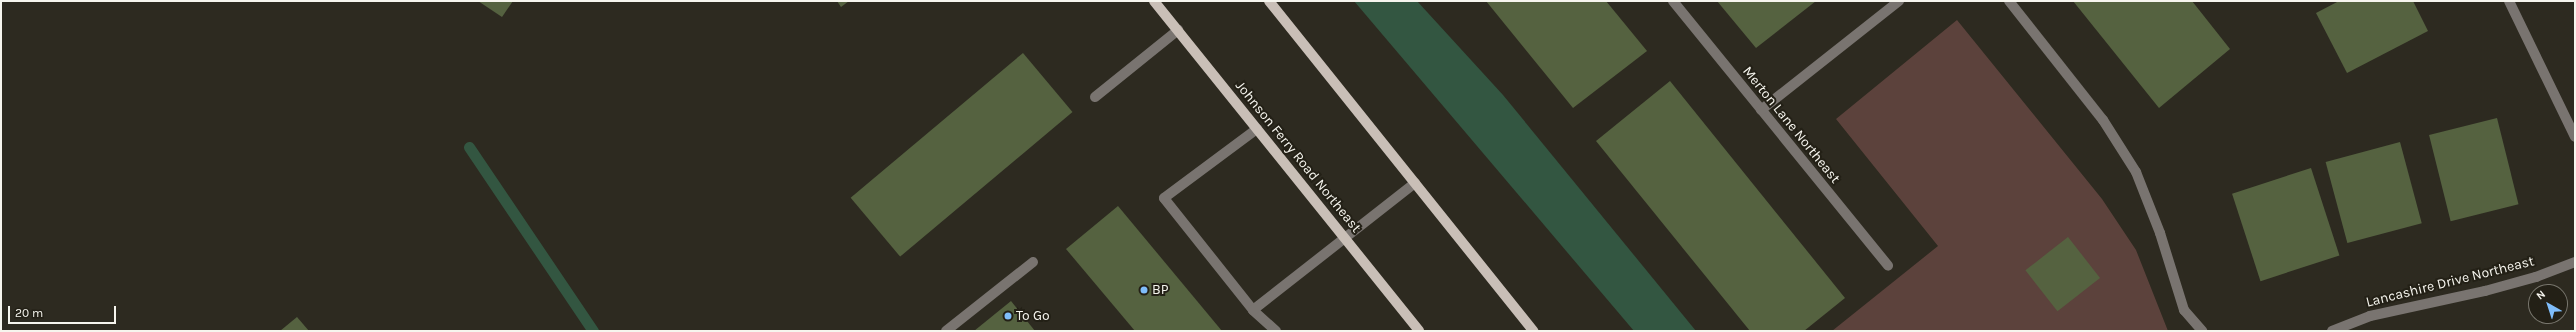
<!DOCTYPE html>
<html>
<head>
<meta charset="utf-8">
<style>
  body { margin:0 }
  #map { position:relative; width:2576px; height:332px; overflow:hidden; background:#2d2a20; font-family:Karla,sans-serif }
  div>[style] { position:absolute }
  .green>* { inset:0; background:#5c423c }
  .water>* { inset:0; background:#335641 }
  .stream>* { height:11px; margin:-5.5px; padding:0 5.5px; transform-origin:5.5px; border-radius:5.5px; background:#335641 }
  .building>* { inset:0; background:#556240; transform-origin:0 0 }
  .minor>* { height:10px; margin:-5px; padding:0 5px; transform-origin:5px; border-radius:5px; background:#797470 }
  .major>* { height:10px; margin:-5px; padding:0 5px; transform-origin:5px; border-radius:5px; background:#c9bfb7 }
  .dots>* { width:11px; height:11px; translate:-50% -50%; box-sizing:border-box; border:2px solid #232016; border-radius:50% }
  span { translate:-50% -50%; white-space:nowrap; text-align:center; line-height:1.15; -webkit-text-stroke:4px #232016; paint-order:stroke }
  .street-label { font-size:14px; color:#f6f5ee }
  .poi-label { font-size:14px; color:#f6f5ee }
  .left { translate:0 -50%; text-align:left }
  .frame { position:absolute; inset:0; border:2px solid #f6f5ee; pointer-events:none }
  .north { position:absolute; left:2528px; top:284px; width:40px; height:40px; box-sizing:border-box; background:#232016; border:1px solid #77756c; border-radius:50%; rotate:321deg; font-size:11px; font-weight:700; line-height:16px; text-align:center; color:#f6f5ee }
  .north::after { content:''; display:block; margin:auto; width:14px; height:18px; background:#7fbdfa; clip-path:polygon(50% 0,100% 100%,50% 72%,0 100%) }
  .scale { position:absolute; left:8px; top:306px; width:108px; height:18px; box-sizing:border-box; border:2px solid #f6f5ee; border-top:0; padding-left:5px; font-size:12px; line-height:14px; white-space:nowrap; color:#f6f5ee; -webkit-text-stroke:3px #232016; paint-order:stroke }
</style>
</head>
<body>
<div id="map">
  <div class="green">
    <div style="clip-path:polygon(1957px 20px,2102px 199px,2136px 250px,2168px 331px,1832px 331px,1938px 246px,1836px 119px)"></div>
  </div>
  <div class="water">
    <div style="clip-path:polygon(1354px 1px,1417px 1px,1503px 95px,1696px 331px,1634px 331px)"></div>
  </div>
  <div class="stream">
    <div style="left:469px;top:147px;width:222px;rotate:56deg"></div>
  </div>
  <div class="building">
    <div style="clip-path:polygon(478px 1px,513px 1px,502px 17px)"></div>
    <div style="clip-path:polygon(837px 1px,849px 1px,841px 7px)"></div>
    <div style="clip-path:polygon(1486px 1px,1606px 1px,1647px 51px,1573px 108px)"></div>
    <div style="clip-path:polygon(1717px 1px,1816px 1px,1756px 48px)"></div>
    <div style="clip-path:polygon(2073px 1px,2192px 1px,2230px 49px,2159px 108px)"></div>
    <div style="clip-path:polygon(2339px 1px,2413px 1px,2428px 31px,2347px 73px,2316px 13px)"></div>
    <div style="left:1023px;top:53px;width:77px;height:225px;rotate:50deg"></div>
    <div style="clip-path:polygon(1670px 81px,1845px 298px,1804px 331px,1750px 331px,1596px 141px)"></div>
    <div style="left:2497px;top:118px;width:89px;height:70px;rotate:76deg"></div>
    <div style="left:2400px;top:142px;width:84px;height:77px;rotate:75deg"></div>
    <div style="left:2311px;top:168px;width:92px;height:83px;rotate:72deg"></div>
    <div style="clip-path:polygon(1118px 206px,1222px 331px,1135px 331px,1066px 249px)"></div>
    <div style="left:2068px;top:237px;width:52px;height:54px;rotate:52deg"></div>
    <div style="clip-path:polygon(1011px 301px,1035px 331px,974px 331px)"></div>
    <div style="clip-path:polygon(297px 317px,309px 331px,280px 331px)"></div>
  </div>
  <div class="minor">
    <div style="left:1673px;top:1px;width:341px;rotate:50.9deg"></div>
    <div style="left:2009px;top:1px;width:152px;rotate:51.7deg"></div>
    <div style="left:2103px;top:120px;width:62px;rotate:57.6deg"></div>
    <div style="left:2136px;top:172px;width:66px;rotate:68.5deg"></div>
    <div style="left:2160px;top:233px;width:81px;rotate:72.7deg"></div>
    <div style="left:2184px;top:310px;width:28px;rotate:49deg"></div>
    <div style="left:2509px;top:1px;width:151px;rotate:64.1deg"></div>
    <div style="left:1095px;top:97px;width:107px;rotate:-38.9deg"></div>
    <div style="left:1761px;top:110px;width:176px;rotate:-38.3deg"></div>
    <div style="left:1253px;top:310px;width:143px;rotate:-128.5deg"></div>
    <div style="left:1164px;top:198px;width:116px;rotate:-36.6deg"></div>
    <div style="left:946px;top:331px;width:111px;rotate:-38.4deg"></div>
    <div style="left:1276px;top:331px;width:31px;rotate:-138deg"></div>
    <div style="left:1253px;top:310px;width:206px;rotate:-38.1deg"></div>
    <div style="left:2332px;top:331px;width:41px;rotate:-21.5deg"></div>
    <div style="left:2370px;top:316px;width:118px;rotate:-12.3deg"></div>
    <div style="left:2485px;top:291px;width:53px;rotate:-15.4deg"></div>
    <div style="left:2536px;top:277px;width:42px;rotate:-21deg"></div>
  </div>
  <div class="major">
    <div style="left:1154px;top:1px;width:423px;rotate:51.2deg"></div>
    <div style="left:1269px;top:1px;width:423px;rotate:51.3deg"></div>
  </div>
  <div class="dots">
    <div style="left:1144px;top:290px;background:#7fbdfa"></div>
    <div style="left:1008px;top:316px;background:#7fbdfa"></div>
  </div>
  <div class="street-label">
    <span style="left:1791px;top:125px;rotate:51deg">Merton Lane Northeast</span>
    <span style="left:1298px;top:157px;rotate:51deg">Johnson Ferry Road Northeast</span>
    <span style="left:2450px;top:282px;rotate:-14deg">Lancashire Drive Northeast</span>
  </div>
  <div class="poi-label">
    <span class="left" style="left:1152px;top:290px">BP</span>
    <span class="left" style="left:1016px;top:316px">To Go</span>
  </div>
  <div class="frame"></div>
  <div class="north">N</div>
  <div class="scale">20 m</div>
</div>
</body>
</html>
